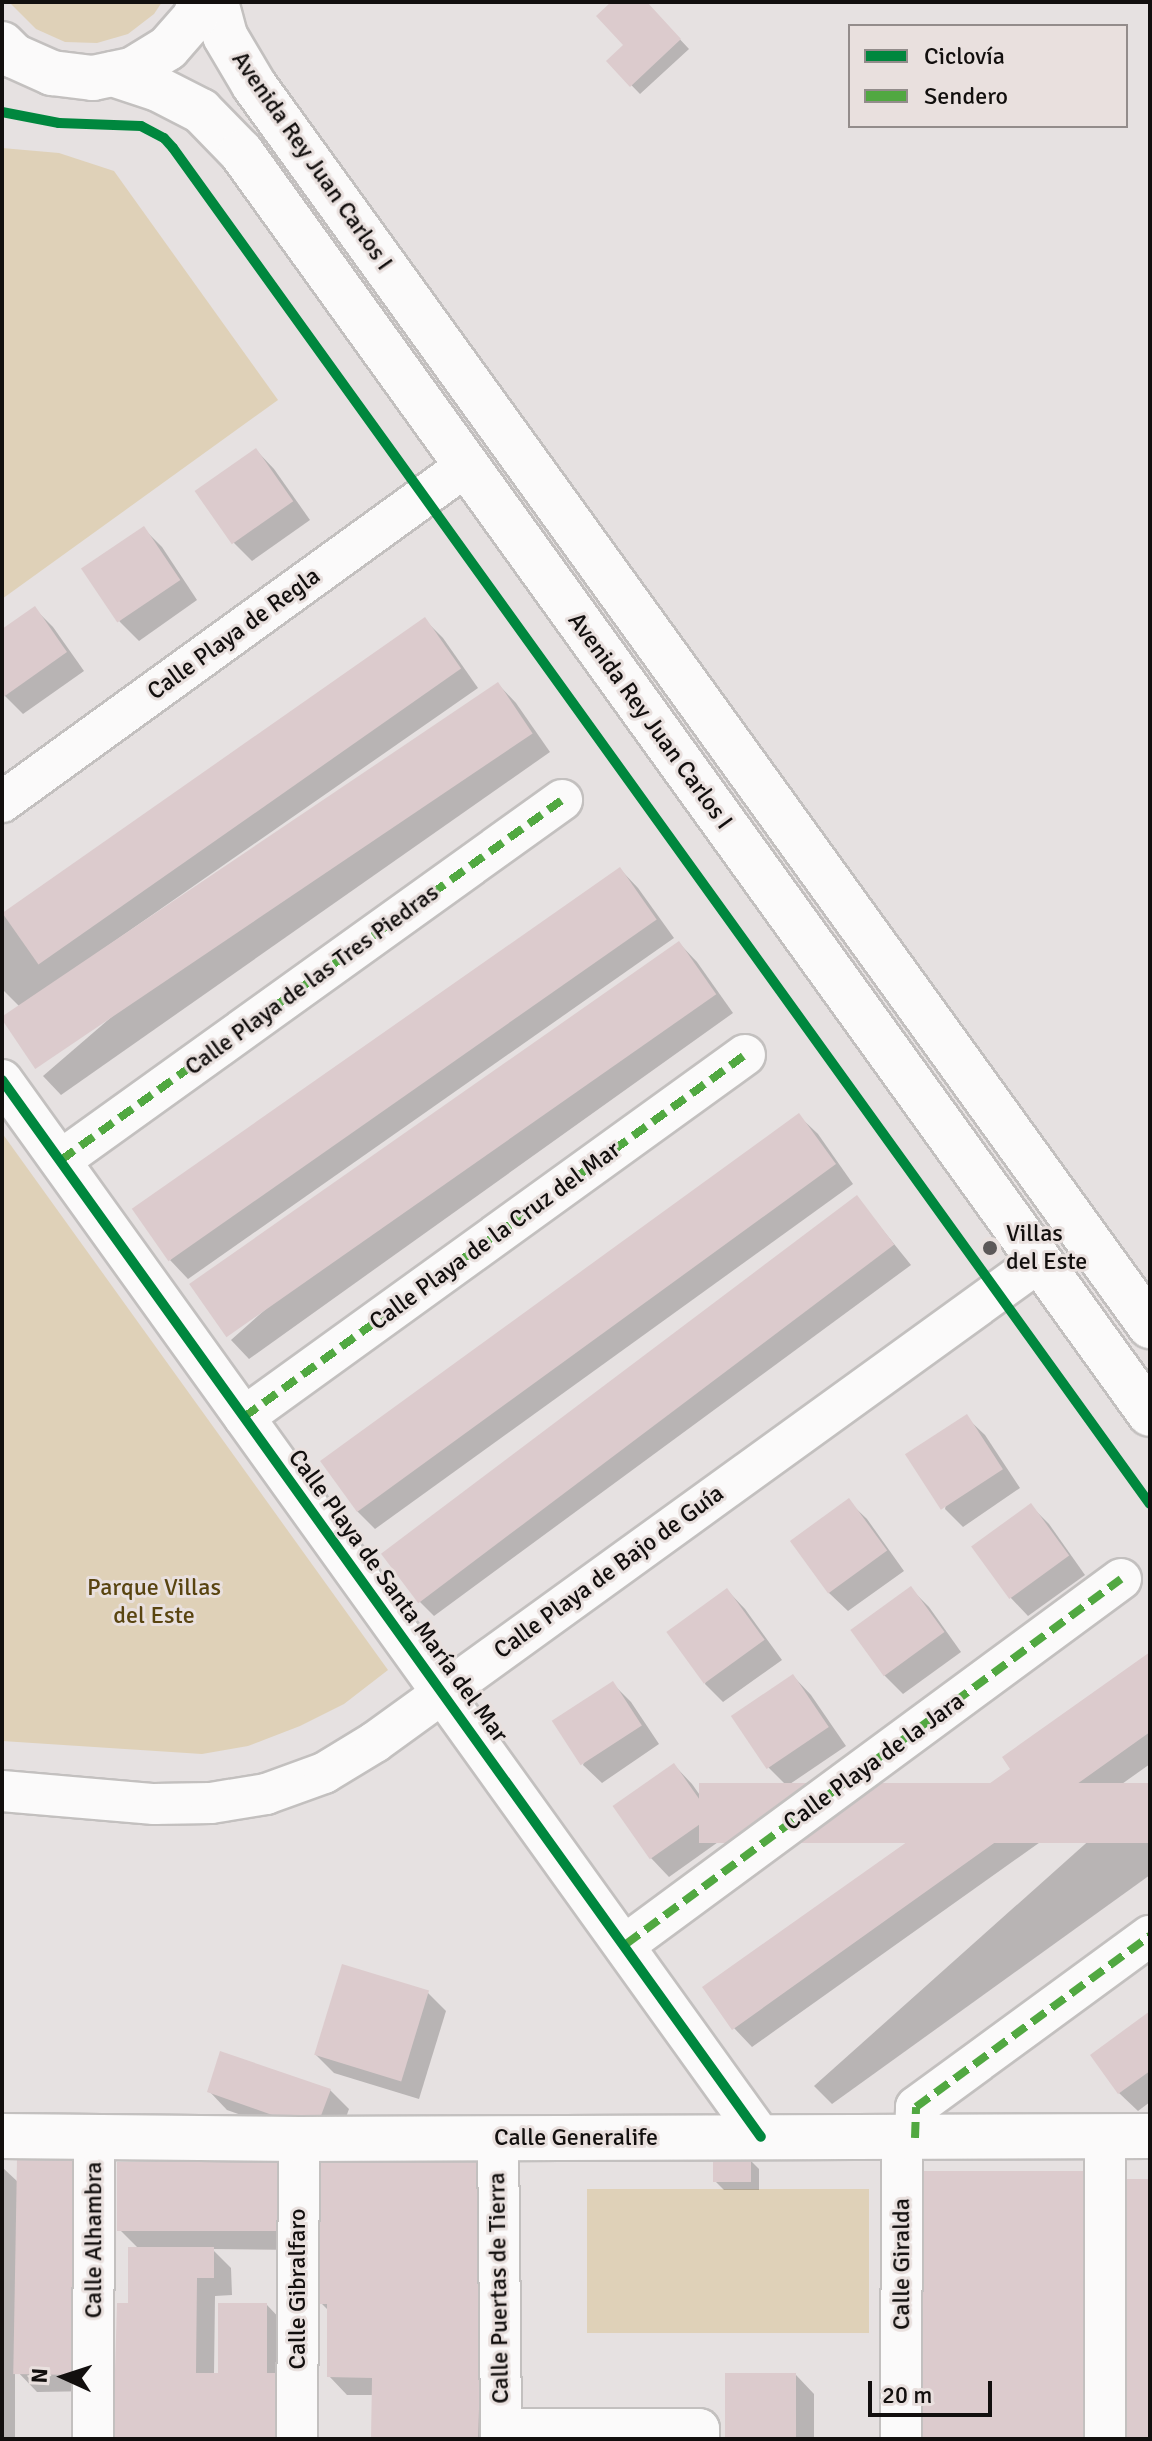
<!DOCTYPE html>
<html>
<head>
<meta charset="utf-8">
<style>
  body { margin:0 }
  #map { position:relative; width:1152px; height:2441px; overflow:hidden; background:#e6e1e1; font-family:Signika,sans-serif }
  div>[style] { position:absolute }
  .green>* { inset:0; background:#dfd1b8; transform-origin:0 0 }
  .shadow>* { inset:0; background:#0003 }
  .building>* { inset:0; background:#dccbcd; transform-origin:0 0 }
  .roads { filter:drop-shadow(2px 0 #c3c0bf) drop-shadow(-2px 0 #c3c0bf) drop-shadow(0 2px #c3c0bf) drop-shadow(0 -2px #c3c0bf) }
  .street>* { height:40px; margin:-20px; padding:0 20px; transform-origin:20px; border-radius:20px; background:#fbfafa }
  .secondary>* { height:44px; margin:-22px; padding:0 22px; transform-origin:22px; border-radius:22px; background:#fbfafa }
  .primary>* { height:44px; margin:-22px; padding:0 22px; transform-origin:22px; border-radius:22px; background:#fbfafa }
  .quiet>* { height:8px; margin-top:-4px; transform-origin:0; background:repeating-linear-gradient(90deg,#51a841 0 16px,transparent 0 24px) }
  .cycleway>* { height:10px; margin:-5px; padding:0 5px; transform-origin:5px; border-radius:5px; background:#00873e }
  .dots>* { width:22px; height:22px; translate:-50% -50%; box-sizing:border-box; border:4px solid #e9e0de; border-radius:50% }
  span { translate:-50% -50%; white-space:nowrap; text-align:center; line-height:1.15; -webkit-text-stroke:6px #e9e0de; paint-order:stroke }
  .street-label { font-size:24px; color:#120f0e }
  .poi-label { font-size:24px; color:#120f0e }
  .left { translate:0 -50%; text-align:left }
  .park-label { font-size:24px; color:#594410 }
  .frame { position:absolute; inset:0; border:4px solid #120f0e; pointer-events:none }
  .legend { position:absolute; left:848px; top:24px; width:280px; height:104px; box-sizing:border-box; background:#e9e0de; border:2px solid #938c8b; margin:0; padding:10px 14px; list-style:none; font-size:24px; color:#120f0e }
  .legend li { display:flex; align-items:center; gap:16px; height:40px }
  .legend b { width:40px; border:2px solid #938c8b }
  .north { position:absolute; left:24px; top:2337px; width:80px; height:80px; -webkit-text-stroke:6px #e9e0de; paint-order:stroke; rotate:273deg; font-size:22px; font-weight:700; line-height:32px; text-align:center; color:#120f0e }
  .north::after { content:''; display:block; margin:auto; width:28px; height:36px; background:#120f0e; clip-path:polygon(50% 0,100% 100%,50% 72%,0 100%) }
  .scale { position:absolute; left:868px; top:2381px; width:124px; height:36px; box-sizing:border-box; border:4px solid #120f0e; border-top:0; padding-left:10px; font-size:24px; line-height:28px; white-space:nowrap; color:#120f0e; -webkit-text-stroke:6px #e9e0de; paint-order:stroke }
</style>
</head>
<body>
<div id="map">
  <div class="green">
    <div style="clip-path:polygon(9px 2px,162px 2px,154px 14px,128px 34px,97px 43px,65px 42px,36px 29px)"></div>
    <div style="clip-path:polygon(2px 148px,59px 153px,114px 171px,278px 400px,2px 599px)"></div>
    <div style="clip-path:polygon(2px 1133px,388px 1670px,344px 1704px,300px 1726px,248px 1746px,202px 1754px,2px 1741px)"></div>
    <div style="left:587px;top:2189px;width:282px;height:144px"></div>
  </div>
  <div class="shadow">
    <div style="clip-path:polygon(614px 2px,645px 2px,689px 49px,640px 94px,609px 62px,626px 45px)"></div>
    <div style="clip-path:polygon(256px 450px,274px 469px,310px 520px,252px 561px,234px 543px,198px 491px)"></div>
    <div style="clip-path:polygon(144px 529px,162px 547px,197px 600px,139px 641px,120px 622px,84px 570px)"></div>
    <div style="clip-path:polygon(35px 609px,53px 627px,84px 671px,23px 714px,2px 693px,2px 632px)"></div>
    <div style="clip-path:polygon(425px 620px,443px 638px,478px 688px,20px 1007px,2px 989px,2px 915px)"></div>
    <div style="clip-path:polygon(498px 684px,516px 703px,550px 752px,61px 1095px,43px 1076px)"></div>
    <div style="clip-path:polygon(620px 869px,638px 888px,674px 938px,188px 1279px,170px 1260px)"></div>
    <div style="clip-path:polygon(679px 943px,697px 962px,733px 1013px,249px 1359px,231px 1340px)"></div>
    <div style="clip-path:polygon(799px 1116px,818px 1134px,853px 1184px,375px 1529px,356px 1510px)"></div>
    <div style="clip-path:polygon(857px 1198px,911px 1265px,434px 1616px,416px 1598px)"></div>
    <div style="clip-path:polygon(966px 1417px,985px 1435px,1020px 1488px,963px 1527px,945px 1509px)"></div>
    <div style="clip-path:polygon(848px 1501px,867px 1519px,904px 1571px,848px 1611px,829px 1593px)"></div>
    <div style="clip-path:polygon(1031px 1506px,1049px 1524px,1085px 1575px,1028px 1616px,1010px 1597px,974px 1547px)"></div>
    <div style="clip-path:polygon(911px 1589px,929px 1607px,961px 1652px,903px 1694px,884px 1675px)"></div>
    <div style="clip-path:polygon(727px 1590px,745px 1609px,782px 1660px,723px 1702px,705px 1684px)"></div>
    <div style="clip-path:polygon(1150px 1654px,1150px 1764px,752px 2047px,734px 2028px,1013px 1769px)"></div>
    <div style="clip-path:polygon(793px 1676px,811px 1695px,846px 1746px,787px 1786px,769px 1768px,734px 1717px)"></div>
    <div style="clip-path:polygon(613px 1684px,631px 1702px,659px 1744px,602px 1783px,583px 1765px)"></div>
    <div style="clip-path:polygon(674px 1765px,692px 1784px,728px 1835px,669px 1877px,651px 1858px)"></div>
    <div style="clip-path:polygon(1150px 1786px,1150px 1875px,832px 2104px,814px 2086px)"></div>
    <div style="clip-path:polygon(428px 1993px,446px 2011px,419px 2099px,334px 2073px,316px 2055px)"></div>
    <div style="clip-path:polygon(1150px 2013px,1150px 2102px,1138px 2111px,1119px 2093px)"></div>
    <div style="clip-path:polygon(330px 2090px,349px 2109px,338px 2139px,310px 2139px,227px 2110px,209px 2091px)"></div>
    <div style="clip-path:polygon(750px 2160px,759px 2169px,759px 2190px,724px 2190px,715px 2181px)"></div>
    <div style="clip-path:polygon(282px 2164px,300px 2250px,212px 2249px,231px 2268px,232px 2295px,215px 2296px,214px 2375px,220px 2375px,267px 2305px,285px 2324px,285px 2375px,115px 2439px,139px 2249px,120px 2230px)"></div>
    <div style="clip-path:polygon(483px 2164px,496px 2439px,373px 2439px,374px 2395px,347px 2395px,329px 2376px,329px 2311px,321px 2303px)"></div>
    <div style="clip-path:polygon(2px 2167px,19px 2183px,95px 2391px,37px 2392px,15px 2369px,15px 2439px,2px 2439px)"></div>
    <div style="clip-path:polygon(796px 2375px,814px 2394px,814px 2439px,727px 2439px)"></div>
  </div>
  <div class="building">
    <div style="clip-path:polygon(611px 2px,647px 2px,681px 39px,630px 87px,606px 61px,623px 45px,596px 16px)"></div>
    <div style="left:256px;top:448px;width:65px;height:75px;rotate:55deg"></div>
    <div style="left:144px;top:526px;width:65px;height:76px;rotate:56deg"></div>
    <div style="clip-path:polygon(35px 606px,67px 652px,2px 698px,2px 629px)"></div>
    <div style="left:425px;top:617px;width:63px;height:516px;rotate:55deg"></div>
    <div style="left:498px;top:682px;width:62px;height:600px;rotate:56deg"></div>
    <div style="left:620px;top:867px;width:64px;height:596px;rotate:55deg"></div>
    <div style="left:679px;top:941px;width:65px;height:598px;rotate:55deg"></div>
    <div style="left:799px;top:1113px;width:63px;height:592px;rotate:54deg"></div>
    <div style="left:857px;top:1195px;width:62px;height:596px;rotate:53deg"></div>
    <div style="left:967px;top:1414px;width:66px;height:74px;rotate:57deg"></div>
    <div style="left:849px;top:1498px;width:65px;height:73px;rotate:54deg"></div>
    <div style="left:1031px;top:1503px;width:65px;height:74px;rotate:54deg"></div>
    <div style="left:911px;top:1586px;width:57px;height:75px;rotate:54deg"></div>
    <div style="left:727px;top:1588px;width:64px;height:75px;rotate:54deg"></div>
    <div style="clip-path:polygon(1150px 1652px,1150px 1732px,732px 2030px,702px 1987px,1010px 1769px,1002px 1757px)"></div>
    <div style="left:793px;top:1674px;width:64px;height:75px;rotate:56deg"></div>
    <div style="left:613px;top:1681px;width:53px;height:73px;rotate:57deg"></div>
    <div style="left:674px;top:1763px;width:65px;height:75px;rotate:55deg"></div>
    <div style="left:1150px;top:1783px;width:60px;height:451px;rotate:90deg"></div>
    <div style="left:342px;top:1964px;width:91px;height:95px;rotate:17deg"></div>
    <div style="clip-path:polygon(1150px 2011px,1150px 2071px,1118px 2094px,1090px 2055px)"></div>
    <div style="clip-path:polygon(220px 2051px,331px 2089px,319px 2121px,289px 2121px,207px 2092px)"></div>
    <div style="left:713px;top:2158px;width:38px;height:24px"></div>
    <div style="left:17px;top:2160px;width:61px;height:214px;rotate:1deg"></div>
    <div style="left:117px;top:2162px;width:166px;height:69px"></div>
    <div style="clip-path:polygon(319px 2162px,483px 2162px,484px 2409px,479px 2409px,478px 2439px,371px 2439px,372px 2378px,327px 2377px,327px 2304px,319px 2304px)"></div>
    <div style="left:919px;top:2171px;width:171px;height:268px"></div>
    <div style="left:1125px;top:2179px;width:25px;height:260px"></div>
    <div style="clip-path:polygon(128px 2247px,214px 2247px,214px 2278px,197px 2278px,196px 2373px,218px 2373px,218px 2303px,267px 2303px,267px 2373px,285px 2373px,285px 2439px,113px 2439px,117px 2303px,128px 2303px)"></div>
    <div style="left:796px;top:2373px;width:66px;height:71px;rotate:90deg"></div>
  </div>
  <div class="roads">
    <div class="street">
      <div style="left:2px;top:802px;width:573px;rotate:-35.91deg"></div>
      <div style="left:2px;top:1080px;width:1301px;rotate:54.32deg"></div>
      <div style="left:61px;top:1160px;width:617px;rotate:-35.7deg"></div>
      <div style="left:244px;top:1417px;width:618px;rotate:-35.85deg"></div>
      <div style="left:2px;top:1791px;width:153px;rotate:4.9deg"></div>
      <div style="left:154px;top:1804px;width:57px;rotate:-1deg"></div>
      <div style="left:211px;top:1803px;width:56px;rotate:-9.3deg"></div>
      <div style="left:266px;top:1794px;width:62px;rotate:-19.9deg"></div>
      <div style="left:324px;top:1773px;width:60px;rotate:-31.3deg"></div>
      <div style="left:375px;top:1742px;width:821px;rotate:-35.88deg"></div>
      <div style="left:626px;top:1944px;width:615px;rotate:-36.4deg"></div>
      <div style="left:498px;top:2138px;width:301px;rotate:89.4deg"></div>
      <div style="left:915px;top:2138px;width:31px;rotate:-88deg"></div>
      <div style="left:916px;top:2107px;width:290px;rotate:-36.2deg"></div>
      <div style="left:501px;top:2429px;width:198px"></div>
      <div style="left:699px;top:2429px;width:10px;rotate:90deg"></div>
      <div style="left:93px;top:2439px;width:303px;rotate:-89.8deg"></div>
      <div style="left:297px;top:2439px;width:300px;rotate:-89.6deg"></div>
      <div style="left:901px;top:2439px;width:302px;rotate:-89.8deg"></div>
      <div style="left:1105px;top:2439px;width:303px;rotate:-90deg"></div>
    </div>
    <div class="secondary">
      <div style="left:2px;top:2136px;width:297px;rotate:0.6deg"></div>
      <div style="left:299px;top:2139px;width:851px;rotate:-0.2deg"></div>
    </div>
    <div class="primary">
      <div style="left:216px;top:2px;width:35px;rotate:75deg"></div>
      <div style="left:225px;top:36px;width:57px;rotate:59.4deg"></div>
      <div style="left:254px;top:85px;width:1531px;rotate:54.17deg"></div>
      <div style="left:2px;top:44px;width:17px;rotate:45deg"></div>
      <div style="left:14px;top:56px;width:42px;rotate:24.1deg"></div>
      <div style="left:52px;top:73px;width:41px;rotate:7deg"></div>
      <div style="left:93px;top:78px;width:40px;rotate:-12deg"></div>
      <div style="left:132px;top:70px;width:42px;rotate:-31.4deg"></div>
      <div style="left:168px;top:48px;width:41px;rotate:-48.9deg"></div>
      <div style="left:195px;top:17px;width:16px;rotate:-72deg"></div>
      <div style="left:113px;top:74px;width:47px;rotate:18.4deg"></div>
      <div style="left:158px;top:89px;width:48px;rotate:27.1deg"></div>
      <div style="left:201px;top:111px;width:57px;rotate:45.7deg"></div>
      <div style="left:241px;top:152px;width:1555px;rotate:54.24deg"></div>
    </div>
  </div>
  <div class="quiet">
    <div style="left:61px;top:1160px;width:617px;rotate:-35.7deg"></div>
    <div style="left:244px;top:1417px;width:618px;rotate:-35.85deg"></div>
    <div style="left:626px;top:1944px;width:615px;rotate:-36.4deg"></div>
    <div style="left:915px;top:2138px;width:31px;rotate:-88deg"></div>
    <div style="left:916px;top:2107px;width:290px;rotate:-36.2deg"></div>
  </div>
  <div class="cycleway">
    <div style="left:2px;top:112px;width:58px;rotate:10.9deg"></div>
    <div style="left:59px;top:123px;width:82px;rotate:2.1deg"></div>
    <div style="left:141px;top:126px;width:26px;rotate:28deg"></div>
    <div style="left:164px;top:138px;width:13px;rotate:48deg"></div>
    <div style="left:173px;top:148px;width:1671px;rotate:54.23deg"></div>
    <div style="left:2px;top:1080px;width:1301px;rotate:54.32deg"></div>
  </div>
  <div class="dots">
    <div style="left:990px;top:1248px;background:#5c5858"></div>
  </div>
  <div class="street-label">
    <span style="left:312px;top:161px;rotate:55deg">Avenida Rey Juan Carlos I</span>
    <span style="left:234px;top:634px;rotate:-36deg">Calle Playa de Regla</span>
    <span style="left:650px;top:721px;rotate:54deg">Avenida Rey Juan Carlos I</span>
    <span style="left:312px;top:980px;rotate:-36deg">Calle Playa de las Tres Piedras</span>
    <span style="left:495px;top:1236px;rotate:-36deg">Calle Playa de la Cruz del Mar</span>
    <span style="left:609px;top:1572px;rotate:-36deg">Calle Playa de Bajo de Guía</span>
    <span style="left:398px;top:1596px;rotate:54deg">Calle Playa de Santa María del Mar</span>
    <span style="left:874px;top:1762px;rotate:-36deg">Calle Playa de la Jara</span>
    <span style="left:576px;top:2138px">Calle Generalife</span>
    <span style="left:94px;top:2240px;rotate:-90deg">Calle Alhambra</span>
    <span style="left:902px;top:2264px;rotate:-90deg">Calle Giralda</span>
    <span style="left:499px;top:2288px;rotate:-91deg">Calle Puertas de Tierra</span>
    <span style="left:298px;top:2289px;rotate:-90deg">Calle Gibralfaro</span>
  </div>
  <div class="poi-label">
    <span class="left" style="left:1006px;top:1248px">Villas<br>del Este</span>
  </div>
  <div class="park-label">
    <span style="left:154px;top:1602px">Parque Villas<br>del Este</span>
  </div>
  <div class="frame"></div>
  <ul class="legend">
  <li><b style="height:10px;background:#00873e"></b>Ciclovía</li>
  <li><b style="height:10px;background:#51a841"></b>Sendero</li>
  </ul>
  <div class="north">N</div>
  <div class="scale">20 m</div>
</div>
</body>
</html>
